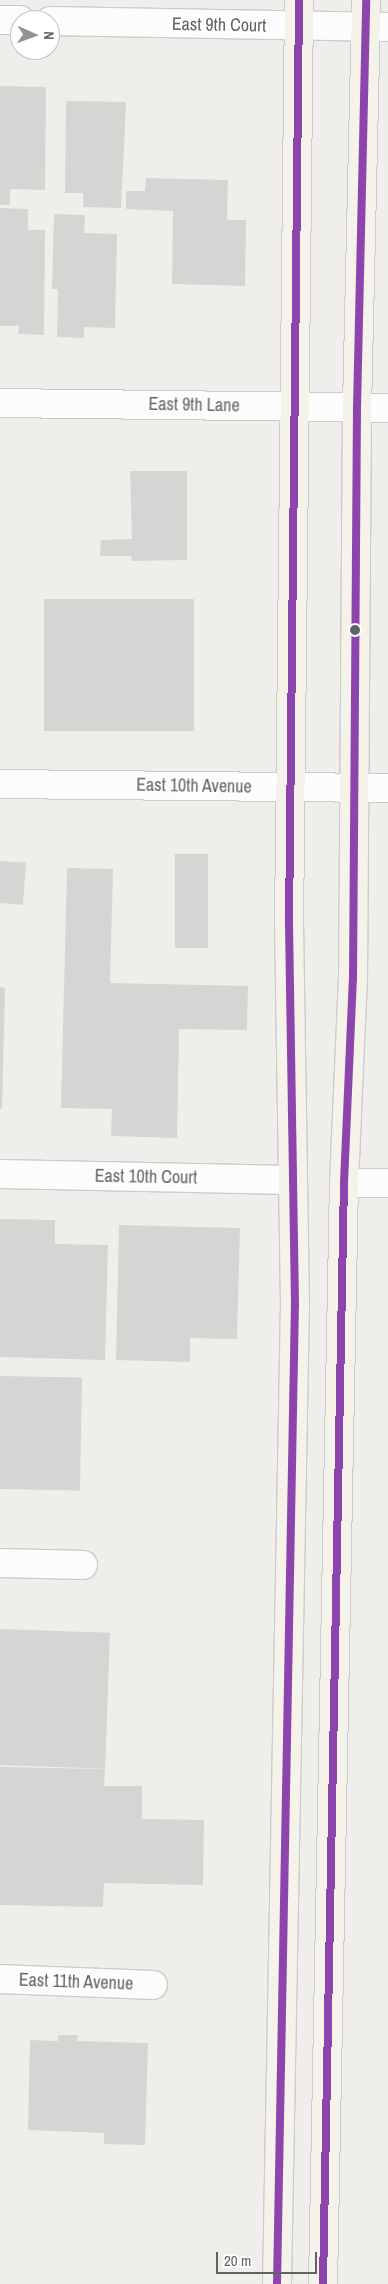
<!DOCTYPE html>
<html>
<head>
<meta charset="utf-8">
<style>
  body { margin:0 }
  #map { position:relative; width:388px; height:2284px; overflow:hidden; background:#efeeea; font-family:"Archivo Narrow",sans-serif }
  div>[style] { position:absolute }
  .building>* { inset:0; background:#d6d5d3; transform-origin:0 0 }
  .roads { filter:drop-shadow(1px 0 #cbcccc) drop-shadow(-1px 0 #cbcccc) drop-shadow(0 1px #cbcccc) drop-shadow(0 -1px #cbcccc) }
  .minor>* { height:28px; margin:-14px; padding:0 14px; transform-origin:14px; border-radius:14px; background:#fdfcfc }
  .major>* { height:28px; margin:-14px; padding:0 14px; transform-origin:14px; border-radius:14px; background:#f4f2e9 }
  .bus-1>* { height:8px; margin:-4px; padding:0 4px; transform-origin:4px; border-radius:4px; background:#8e44ad }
  .dots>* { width:14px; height:14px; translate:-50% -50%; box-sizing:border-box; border:2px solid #fff; border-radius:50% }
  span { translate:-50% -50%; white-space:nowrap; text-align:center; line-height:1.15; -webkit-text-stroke:4px #fff; paint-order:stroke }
  .street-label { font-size:18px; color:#5f6368 }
  .north { position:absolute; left:10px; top:10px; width:50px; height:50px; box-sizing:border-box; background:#fff; border:1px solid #bfc1c3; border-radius:50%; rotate:92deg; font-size:14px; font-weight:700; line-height:20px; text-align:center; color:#5f6368 }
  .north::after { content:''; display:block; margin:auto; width:18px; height:22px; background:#919496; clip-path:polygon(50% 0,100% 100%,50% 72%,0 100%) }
  .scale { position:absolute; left:216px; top:2252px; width:101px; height:22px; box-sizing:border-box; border:2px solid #5f6368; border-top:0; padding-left:6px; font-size:15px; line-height:18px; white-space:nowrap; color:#5f6368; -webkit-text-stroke:4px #fff; paint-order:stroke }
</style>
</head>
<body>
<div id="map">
  <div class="building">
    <div style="clip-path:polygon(0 86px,46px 87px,45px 190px,10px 189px,10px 205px,0 205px)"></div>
    <div style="clip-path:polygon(66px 101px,126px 102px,121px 208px,83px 207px,83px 193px,65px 193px)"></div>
    <div style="clip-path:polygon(146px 178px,228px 180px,227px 220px,246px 220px,245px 286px,172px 284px,173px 211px,126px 209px,126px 191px,145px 191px)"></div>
    <div style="clip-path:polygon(0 208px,28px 209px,28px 230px,45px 230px,44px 335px,18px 334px,19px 326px,0 326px)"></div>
    <div style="clip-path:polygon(54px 214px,85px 215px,84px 233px,117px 234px,115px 328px,84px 327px,84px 338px,57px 337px,58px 289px,52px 289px)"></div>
    <div style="clip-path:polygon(130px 471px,187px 471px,187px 560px,132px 561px,131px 556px,100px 556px,101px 540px,132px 539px)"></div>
    <div style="left:44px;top:599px;width:150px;height:132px"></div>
    <div style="left:175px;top:854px;width:33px;height:94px"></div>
    <div style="left:0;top:861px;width:26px;height:42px;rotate:4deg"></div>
    <div style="clip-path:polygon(67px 868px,113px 869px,110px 983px,248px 986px,247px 1030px,179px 1029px,177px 1138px,111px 1136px,112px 1109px,61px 1108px)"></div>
    <div style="clip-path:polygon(0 987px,5px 988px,2px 1109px,0 1109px)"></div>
    <div style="clip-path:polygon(0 1219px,55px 1220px,55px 1244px,108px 1245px,105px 1360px,0 1357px)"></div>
    <div style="clip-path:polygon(119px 1225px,240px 1228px,237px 1339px,190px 1338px,190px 1362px,116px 1360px)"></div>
    <div style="left:0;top:1376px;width:82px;height:113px;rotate:1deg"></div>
    <div style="left:0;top:1629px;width:110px;height:136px;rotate:2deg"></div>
    <div style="clip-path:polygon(0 1767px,105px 1769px,104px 1786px,142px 1786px,142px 1819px,204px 1820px,203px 1885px,104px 1883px,103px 1907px,0 1905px)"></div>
    <div style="clip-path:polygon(58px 2035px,78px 2035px,77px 2041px,148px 2043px,145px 2145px,104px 2144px,104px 2133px,28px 2130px,30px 2040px,58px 2041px)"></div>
  </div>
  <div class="roads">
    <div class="minor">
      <div style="left:0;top:20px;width:20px"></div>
      <div style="left:50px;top:21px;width:338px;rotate:1deg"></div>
      <div style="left:0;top:403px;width:388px;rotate:0.7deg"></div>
      <div style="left:0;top:784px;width:388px;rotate:0.6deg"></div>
      <div style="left:0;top:1174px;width:291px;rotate:1.2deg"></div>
      <div style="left:344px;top:1183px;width:44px"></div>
      <div style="left:0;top:1563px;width:83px;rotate:1.4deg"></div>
      <div style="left:0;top:1979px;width:153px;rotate:2.2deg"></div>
    </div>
    <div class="major">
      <div style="left:277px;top:2284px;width:979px;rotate:-88.95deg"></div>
      <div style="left:295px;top:1305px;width:380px;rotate:-90.9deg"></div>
      <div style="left:289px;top:925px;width:925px;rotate:-89.38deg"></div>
      <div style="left:323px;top:2284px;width:1101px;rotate:-88.91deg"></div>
      <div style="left:344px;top:1183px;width:203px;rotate:-87.5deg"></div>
      <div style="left:353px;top:980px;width:572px;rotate:-89.6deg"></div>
      <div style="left:357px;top:408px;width:408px;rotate:-88.7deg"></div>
    </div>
  </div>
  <div class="bus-1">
    <div style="left:277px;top:2284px;width:979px;rotate:-88.95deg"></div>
    <div style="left:295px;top:1305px;width:380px;rotate:-90.9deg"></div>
    <div style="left:289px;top:925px;width:925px;rotate:-89.38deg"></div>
    <div style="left:323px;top:2284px;width:1101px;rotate:-88.91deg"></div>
    <div style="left:344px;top:1183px;width:203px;rotate:-87.5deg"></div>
    <div style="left:353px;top:980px;width:572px;rotate:-89.6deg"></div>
    <div style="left:357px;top:408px;width:408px;rotate:-88.7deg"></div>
  </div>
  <div class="dots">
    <div style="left:355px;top:630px;background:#5f6368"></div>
  </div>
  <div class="street-label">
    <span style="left:219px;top:25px;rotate:1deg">East 9th Court</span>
    <span style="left:194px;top:405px;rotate:1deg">East 9th Lane</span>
    <span style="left:194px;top:786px;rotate:1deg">East 10th Avenue</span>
    <span style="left:146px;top:1177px;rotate:1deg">East 10th Court</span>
    <span style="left:76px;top:1982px;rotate:2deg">East 11th Avenue</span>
  </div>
  <div class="north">N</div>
  <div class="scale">20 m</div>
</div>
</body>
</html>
